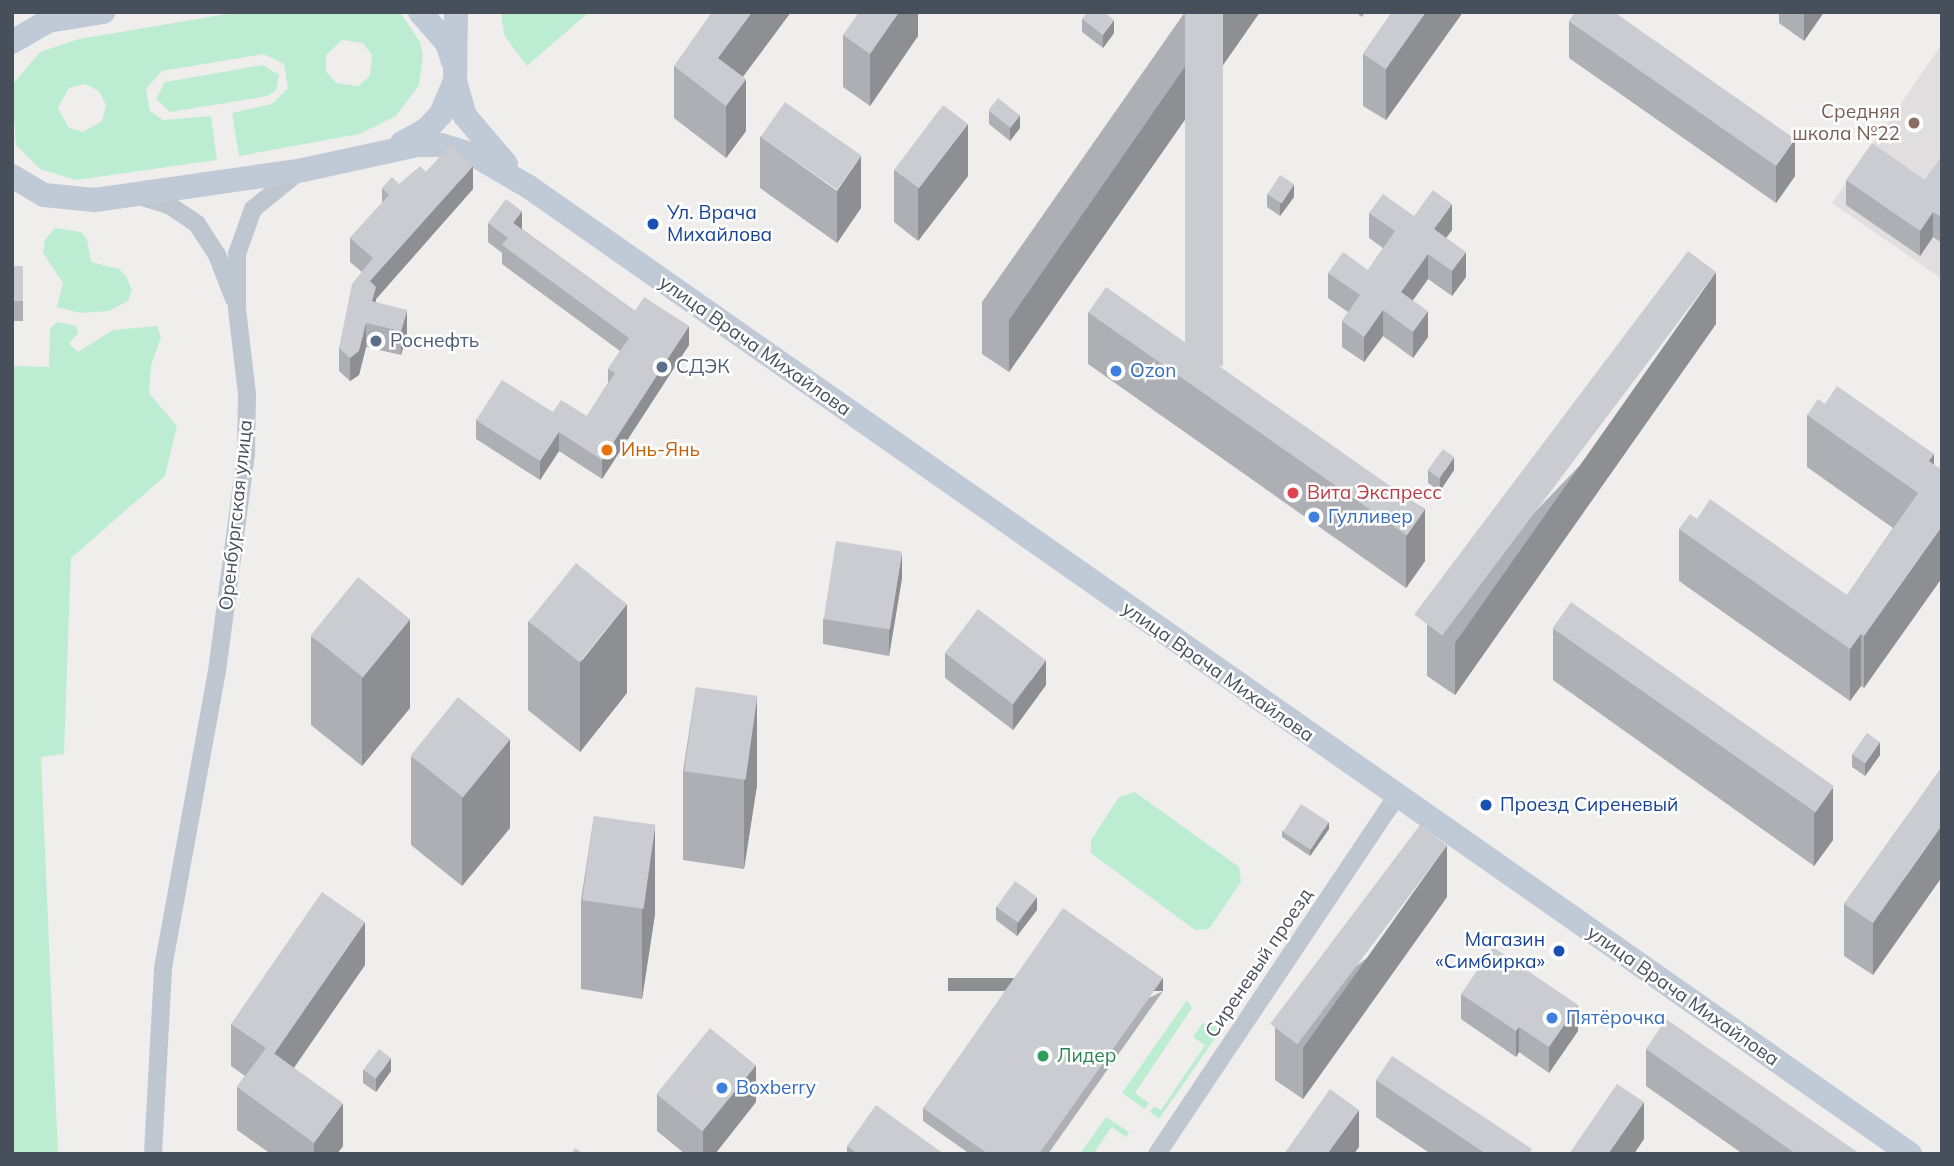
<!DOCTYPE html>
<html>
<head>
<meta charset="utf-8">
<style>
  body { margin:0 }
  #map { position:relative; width:1954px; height:1166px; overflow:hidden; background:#f0eded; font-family:Mulish,sans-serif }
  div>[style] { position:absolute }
  .education>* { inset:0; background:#e1dedf }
  .green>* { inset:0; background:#bcedd3 }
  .street>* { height:18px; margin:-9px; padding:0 9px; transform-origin:9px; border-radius:9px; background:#bec6cf }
  .secondary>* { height:24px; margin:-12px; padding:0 12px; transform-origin:12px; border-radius:12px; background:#c0c9d6 }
  .wall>* { inset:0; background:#aeafb5; transform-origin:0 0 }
  .shaded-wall>* { inset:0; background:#8d8f93; transform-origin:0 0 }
  .building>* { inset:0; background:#caccd2; transform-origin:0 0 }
  .dots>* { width:19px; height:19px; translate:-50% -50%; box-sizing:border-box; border:4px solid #fff; border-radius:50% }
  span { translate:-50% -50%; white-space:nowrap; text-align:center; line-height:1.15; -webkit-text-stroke:5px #fff; paint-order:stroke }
  .education-label { font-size:19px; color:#785e54 }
  .right { translate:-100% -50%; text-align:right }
  .transit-label { font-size:19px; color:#164399 }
  .left { translate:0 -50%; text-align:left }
  .service-label { font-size:19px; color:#4e5e75 }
  .street-label { font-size:19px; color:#464f5a }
  .shop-label { font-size:19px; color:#366cbe }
  .food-label { font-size:19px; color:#c56008 }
  .health-label { font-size:19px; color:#be3a42 }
  .leisure-label { font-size:19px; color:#27864d }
  .frame { position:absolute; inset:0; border:14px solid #464f5a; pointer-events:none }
</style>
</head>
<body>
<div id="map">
  <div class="education">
    <div style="clip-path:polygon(1942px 44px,1942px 279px,1832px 203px)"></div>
  </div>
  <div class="green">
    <div style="clip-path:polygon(evenodd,239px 12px,400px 12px,420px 42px,423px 56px,419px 85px,396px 116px,359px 134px,239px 156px,232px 113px,272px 104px,288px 88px,284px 64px,263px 54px,162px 71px,146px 89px,150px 111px,163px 120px,211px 116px,217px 160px,76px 180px,40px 169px,16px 145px,12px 85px,40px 52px,79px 39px,239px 12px,342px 40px,363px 43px,372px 55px,370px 76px,358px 86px,336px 83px,326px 71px,326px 55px,342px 40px,239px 12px,85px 84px,99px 91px,106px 105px,102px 121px,83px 132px,69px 128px,58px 108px,69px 88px,85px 84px)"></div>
    <div style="clip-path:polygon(501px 12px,589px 12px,527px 66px,504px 35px)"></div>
    <div style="clip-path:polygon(263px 65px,279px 75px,276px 90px,268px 96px,170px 112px,156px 99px,165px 82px)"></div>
    <div style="clip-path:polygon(55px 228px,81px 232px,87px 239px,91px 262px,119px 269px,126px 276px,132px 290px,128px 301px,109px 311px,80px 313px,57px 307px,63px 283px,43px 253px,45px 240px)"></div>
    <div style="clip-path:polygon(57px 322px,76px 326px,78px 333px,69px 344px,78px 352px,113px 330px,157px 326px,161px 337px,151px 366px,149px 393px,177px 426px,165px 476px,71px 558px,64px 754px,41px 757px,58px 1154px,12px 1154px,12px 366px,49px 367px,50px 329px)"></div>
    <div style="clip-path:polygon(1135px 792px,1239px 867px,1241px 882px,1209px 929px,1195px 930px,1091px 853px,1091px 840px,1119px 797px)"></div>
    <div style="clip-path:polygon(1187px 1000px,1192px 1008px,1135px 1093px,1149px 1103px,1145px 1109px,1122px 1093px)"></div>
    <div style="clip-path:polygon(1213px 1021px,1223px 1027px,1159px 1119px,1150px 1112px,1154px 1106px,1161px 1110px,1205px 1045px,1193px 1037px,1202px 1024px)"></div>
    <div style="clip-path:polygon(1106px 1117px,1129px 1132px,1126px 1137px,1112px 1127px,1093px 1154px,1080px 1154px)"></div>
  </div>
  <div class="street">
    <div style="left:142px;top:197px;width:28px;rotate:17deg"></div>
    <div style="left:169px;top:205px;width:34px;rotate:34deg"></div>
    <div style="left:197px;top:224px;width:37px;rotate:57deg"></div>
    <div style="left:217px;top:255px;width:47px;rotate:68.9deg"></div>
    <div style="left:153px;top:1154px;width:186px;rotate:-86.9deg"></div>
    <div style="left:163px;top:968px;width:302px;rotate:-79.7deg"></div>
    <div style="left:217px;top:671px;width:220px;rotate:-82.4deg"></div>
    <div style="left:246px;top:453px;width:59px;rotate:-89deg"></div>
    <div style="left:247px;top:394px;width:86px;rotate:-96.7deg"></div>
    <div style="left:237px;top:309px;width:55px;rotate:-90deg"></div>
    <div style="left:237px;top:254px;width:48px;rotate:-70.4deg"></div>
    <div style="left:253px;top:209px;width:55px;rotate:-39.1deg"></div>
    <div style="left:1157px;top:1154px;width:430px;rotate:-56.2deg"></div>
  </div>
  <div class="secondary">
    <div style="left:420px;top:12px;width:41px;rotate:48.9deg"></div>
    <div style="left:447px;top:43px;width:19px;rotate:72deg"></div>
    <div style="left:456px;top:12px;width:69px;rotate:90.8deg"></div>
    <div style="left:455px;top:81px;width:36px;rotate:74deg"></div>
    <div style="left:465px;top:116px;width:63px;rotate:49.5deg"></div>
    <div style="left:12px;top:42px;width:42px;rotate:-30.3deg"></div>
    <div style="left:48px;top:21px;width:56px;rotate:-9.3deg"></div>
    <div style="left:402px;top:143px;width:29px;rotate:-29deg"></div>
    <div style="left:427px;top:129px;width:21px;rotate:-47deg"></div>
    <div style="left:441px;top:114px;width:36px;rotate:-67deg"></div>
    <div style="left:12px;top:176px;width:37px;rotate:31deg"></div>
    <div style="left:44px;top:195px;width:51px;rotate:5.6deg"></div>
    <div style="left:95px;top:200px;width:210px;rotate:-8.2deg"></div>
    <div style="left:303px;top:170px;width:118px;rotate:-12.3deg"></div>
    <div style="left:418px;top:145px;width:23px"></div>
    <div style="left:441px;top:145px;width:34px;rotate:17deg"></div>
    <div style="left:474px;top:155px;width:64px;rotate:30.2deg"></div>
    <div style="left:529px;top:187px;width:1686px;rotate:35deg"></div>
  </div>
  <div class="wall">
    <div style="clip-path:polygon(791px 12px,743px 77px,746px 131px,726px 158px,674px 118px,674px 66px)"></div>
    <div style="clip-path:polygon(918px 12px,918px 36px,870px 106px,843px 87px,843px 35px)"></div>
    <div style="clip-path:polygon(1185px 12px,1260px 12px,1009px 372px,982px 354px,982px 302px)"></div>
    <div style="clip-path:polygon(1355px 12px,1365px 12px,1362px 17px)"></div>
    <div style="clip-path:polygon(1392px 12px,1463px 12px,1386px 120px,1363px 106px,1363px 54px)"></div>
    <div style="clip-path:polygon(1779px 12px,1824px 12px,1804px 41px,1779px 23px)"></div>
    <div style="clip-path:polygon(1082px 19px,1114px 33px,1103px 48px,1082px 32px)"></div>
    <div style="clip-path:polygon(1569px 21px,1795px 176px,1776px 203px,1569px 58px)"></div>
    <div style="clip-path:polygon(989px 111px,1020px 128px,1010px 141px,989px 124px)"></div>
    <div style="clip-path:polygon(760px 136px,861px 208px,837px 243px,760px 188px)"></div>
    <div style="clip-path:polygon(1942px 156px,1942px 243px,1933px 237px,1920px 256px,1846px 205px,1846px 180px,1925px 180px)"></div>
    <div style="clip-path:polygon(894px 170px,968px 176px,918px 241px,894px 222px)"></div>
    <div style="clip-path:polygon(426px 172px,473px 189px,376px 299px,376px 302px,407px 334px,401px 355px,366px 347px,359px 375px,350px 381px,339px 371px,339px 348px,362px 272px,350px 262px,350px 238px,382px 203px,382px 188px,399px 184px)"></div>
    <div style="clip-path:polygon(1267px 194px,1294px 197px,1280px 216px,1267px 207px)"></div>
    <div style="clip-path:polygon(1369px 213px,1414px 216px,1452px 230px,1446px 238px,1466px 277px,1452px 296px,1428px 279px,1413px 300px,1428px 337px,1413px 358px,1383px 336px,1364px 362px,1342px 347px,1342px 321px,1348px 312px,1328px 298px,1328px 273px,1368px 270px,1383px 248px,1369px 238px)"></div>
    <div style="clip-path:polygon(488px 223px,522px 229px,635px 311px,689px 345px,602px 479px,559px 451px,540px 480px,476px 439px,476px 420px,553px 412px,587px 416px,608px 383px,608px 369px,620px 351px,502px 264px,502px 253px,488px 242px)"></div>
    <div style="left:12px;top:266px;width:11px;height:55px"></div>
    <div style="clip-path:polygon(1088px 312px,1425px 509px,1425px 561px,1406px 588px,1088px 364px)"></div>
    <div style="clip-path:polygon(1716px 324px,1455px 695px,1427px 676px,1427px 624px)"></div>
    <div style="clip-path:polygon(1825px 404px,1934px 454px,1864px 688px,1861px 686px,1850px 701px,1679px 581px,1679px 529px,1697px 519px,1847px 595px,1893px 528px,1807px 467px,1807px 415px)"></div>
    <div style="clip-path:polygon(1428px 470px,1454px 470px,1440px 491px,1428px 483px)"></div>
    <div style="clip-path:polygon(902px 578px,889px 656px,823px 644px,823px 619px)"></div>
    <div style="clip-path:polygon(528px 621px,627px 693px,580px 752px,528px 710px)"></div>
    <div style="clip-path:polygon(1553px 628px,1833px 788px,1833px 840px,1814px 866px,1553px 680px)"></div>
    <div style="clip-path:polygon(311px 636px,410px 708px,362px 766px,311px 725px)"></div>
    <div style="clip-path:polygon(945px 653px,1046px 685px,1013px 730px,945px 678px)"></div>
    <div style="clip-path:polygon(696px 687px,757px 785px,744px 869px,683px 860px,683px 771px)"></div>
    <div style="clip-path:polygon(1852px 754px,1880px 755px,1865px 776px,1852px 767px)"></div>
    <div style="clip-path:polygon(411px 756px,510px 828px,462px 886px,411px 845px)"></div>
    <div style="clip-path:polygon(1942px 767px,1873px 975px,1844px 956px,1844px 904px)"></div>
    <div style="clip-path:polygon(594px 816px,655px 914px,642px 999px,581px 989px,581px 900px)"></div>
    <div style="clip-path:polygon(1329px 829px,1310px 856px,1282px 837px,1282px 831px)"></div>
    <div style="clip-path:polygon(1447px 897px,1303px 1099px,1275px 1080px,1275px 1028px)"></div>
    <div style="clip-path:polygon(996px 907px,1037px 910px,1017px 936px,996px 920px)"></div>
    <div style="clip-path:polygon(365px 965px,294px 1068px,343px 1146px,337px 1154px,271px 1154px,237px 1130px,237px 1087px,245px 1076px,231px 1066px,231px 1024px)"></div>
    <div style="clip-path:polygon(1163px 991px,1048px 1154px,970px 1154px,923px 1121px,923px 1108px)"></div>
    <div style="clip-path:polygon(1461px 994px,1578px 1031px,1549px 1073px,1519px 1052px,1516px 1057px,1461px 1019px)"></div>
    <div style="clip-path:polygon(1646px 1049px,1860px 1154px,1743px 1154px,1646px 1086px)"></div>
    <div style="clip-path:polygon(363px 1070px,391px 1071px,376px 1092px,363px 1083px)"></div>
    <div style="clip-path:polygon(1376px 1080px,1532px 1154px,1431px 1154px,1376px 1117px)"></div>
    <div style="clip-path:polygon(657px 1094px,756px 1102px,715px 1154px,685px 1154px,657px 1131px)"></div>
    <div style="clip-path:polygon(847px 1146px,944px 1154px,847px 1154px)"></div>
  </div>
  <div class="shaded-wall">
    <div style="clip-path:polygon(752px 12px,791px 12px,723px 103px,718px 58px)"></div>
    <div style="clip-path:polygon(899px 12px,918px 12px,918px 36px,870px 106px,870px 54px)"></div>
    <div style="clip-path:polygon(1223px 12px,1260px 12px,1009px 372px,1009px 320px)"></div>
    <div style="clip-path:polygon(1426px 12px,1463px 12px,1386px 120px,1386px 69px)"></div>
    <div style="clip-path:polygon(1804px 12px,1824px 12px,1804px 41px)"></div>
    <div style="clip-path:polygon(1114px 20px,1114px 33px,1103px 48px,1103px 35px)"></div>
    <div style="clip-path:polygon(746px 79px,746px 131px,726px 158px,726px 106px)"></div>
    <div style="clip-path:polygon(1020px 115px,1020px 128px,1010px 141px,1010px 128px)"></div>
    <div style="clip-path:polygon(968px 124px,968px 176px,918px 241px,918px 189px)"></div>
    <div style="clip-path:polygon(1795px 139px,1795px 176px,1776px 203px,1776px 166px)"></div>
    <div style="clip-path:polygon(861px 156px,861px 208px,837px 243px,837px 191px)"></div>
    <div style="clip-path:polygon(473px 166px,473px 189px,376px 299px,376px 311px,372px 324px,370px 281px)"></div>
    <div style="clip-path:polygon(1294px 184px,1294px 197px,1280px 216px,1280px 203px)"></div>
    <div style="clip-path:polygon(1452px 204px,1452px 230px,1434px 254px,1434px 229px)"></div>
    <div style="clip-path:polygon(522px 211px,522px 230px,513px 223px)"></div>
    <div style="clip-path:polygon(1933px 212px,1933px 237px,1920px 256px,1920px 231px)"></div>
    <div style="clip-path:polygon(1466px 252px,1466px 277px,1452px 296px,1452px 271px)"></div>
    <div style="clip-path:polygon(1428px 254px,1428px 279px,1401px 317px,1401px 292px)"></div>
    <div style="clip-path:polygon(1716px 272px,1716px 324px,1455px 695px,1455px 643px)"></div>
    <div style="clip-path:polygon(407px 310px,407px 334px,401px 355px,401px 331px)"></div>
    <div style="clip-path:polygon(1383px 310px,1383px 336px,1364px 362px,1364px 337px)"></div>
    <div style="clip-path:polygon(1428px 311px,1428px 337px,1413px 358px,1413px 332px)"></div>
    <div style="clip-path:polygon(366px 323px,366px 347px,359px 375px,350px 381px,350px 358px)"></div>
    <div style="clip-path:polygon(689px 326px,689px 345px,602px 479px,602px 460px)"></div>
    <div style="clip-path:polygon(559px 432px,559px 451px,540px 480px,540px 461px)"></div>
    <div style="clip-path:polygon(1934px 454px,1934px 506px,1929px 461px)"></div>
    <div style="clip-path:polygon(1454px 457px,1454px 470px,1440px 491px,1440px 478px)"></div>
    <div style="clip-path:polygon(1425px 509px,1425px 561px,1406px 588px,1406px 536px)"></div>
    <div style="clip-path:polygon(1942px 526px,1942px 578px,1864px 688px,1864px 636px)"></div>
    <div style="clip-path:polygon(902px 552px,902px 578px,889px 656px,889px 630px)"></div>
    <div style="clip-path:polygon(627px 604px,627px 693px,580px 752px,580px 663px)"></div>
    <div style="clip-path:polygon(410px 619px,410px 708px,362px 766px,362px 678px)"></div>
    <div style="clip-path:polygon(1861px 634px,1861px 686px,1850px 701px,1850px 649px)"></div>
    <div style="clip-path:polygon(1046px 660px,1046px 685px,1013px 730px,1013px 705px)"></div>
    <div style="clip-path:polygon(757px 696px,757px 785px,744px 869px,744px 780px)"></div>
    <div style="clip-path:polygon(510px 739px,510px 828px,462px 886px,462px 798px)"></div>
    <div style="clip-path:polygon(1880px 742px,1880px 755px,1865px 776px,1865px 763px)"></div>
    <div style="clip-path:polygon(1833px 788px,1833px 840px,1814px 866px,1814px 814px)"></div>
    <div style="clip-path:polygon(1329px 822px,1329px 829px,1310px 856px,1310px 850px)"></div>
    <div style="clip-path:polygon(655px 825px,655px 914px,642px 999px,642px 910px)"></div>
    <div style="clip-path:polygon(1942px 825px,1942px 877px,1873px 975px,1873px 923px)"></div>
    <div style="clip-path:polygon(1447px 845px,1447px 897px,1303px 1099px,1303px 1048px)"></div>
    <div style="clip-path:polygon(1037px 897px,1037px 910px,1017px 936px,1017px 923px)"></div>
    <div style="clip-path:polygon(365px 922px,365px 965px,274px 1096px,274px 1054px)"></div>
    <div style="left:1163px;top:978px;width:13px;height:215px;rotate:90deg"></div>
    <div style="clip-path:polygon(1578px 1005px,1578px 1031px,1549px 1073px,1549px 1047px)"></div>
    <div style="clip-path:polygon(1519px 1027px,1519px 1052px,1516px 1057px,1516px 1031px)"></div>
    <div style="clip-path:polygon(391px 1058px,391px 1071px,376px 1092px,376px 1079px)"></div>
    <div style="clip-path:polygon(756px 1065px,756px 1102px,715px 1154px,703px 1154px,703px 1131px)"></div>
    <div style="clip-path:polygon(1644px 1102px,1644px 1139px,1634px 1154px,1608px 1154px)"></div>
    <div style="clip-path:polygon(343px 1103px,343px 1146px,337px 1154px,314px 1154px,314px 1143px)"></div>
    <div style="clip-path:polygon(1359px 1110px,1359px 1147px,1354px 1154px,1327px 1154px)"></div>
  </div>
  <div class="building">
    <div style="clip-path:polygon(712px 12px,752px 12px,718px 58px,746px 79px,726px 106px,674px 66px)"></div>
    <div style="clip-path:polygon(859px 12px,899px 12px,870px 54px,843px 35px)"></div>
    <div style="clip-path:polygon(1087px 12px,1104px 12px,1114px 20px,1103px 35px,1082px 19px)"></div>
    <div style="left:1185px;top:12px;width:38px;height:354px"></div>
    <div style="clip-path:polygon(1392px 12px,1426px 12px,1386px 69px,1363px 54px)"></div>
    <div style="clip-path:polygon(1575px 12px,1614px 12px,1795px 139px,1776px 166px,1569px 21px)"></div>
    <div style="left:998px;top:98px;width:28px;height:16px;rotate:38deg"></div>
    <div style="left:785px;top:102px;width:93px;height:42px;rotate:35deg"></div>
    <div style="left:943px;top:105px;width:31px;height:81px;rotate:37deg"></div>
    <div style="clip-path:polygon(1872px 143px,1925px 180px,1942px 156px,1942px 217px,1933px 212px,1920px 231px,1846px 180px)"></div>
    <div style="clip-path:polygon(450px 145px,473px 166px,370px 281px,376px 287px,372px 301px,407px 310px,401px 331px,366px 323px,359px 351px,350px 358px,339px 348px,352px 284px,373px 258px,350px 238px,389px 195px,382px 188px,392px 177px,399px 184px,420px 166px,426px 172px)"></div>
    <div style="left:1280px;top:175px;width:17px;height:23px;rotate:33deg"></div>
    <div style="clip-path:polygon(1433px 190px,1452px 204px,1434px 229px,1466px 252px,1452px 271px,1428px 254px,1401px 292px,1428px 311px,1413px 332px,1383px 310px,1364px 337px,1342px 321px,1360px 295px,1328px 273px,1343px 252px,1368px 270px,1395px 231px,1369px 213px,1383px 194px,1414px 216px)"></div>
    <div style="clip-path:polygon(506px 199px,522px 211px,513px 223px,635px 311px,644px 297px,689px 326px,602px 460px,559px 432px,540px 461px,476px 420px,502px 380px,553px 412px,561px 400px,587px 416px,615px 373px,608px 369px,629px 338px,502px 245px,508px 238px,488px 223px)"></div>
    <div style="left:1688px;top:251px;width:35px;height:455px;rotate:37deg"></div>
    <div style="left:12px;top:266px;width:11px;height:35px"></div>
    <div style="left:1106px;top:287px;width:389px;height:31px;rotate:35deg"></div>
    <div style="clip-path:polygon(1837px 386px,1934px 454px,1929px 461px,1942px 470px,1942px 526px,1864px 636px,1861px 634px,1850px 649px,1679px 529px,1690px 514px,1697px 519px,1710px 499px,1847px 595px,1918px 493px,1807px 415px,1818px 399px,1825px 404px)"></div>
    <div style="left:1443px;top:449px;width:14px;height:26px;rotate:36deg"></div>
    <div style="left:836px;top:541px;width:67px;height:79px;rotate:9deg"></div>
    <div style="left:576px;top:563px;width:65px;height:75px;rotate:39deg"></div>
    <div style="left:358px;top:577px;width:67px;height:75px;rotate:39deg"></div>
    <div style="left:1571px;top:602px;width:321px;height:32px;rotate:35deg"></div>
    <div style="left:978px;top:609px;width:85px;height:55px;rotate:37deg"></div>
    <div style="left:696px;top:687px;width:62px;height:85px;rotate:8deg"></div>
    <div style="left:458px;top:697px;width:67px;height:75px;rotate:39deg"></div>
    <div style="left:1867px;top:733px;width:16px;height:26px;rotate:35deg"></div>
    <div style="clip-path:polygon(1942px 767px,1942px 825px,1873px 923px,1844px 904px)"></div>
    <div style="left:1301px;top:804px;width:33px;height:33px;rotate:33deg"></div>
    <div style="left:594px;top:816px;width:62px;height:85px;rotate:8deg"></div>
    <div style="left:1420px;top:825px;width:34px;height:249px;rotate:37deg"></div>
    <div style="left:1015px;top:881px;width:27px;height:32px;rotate:36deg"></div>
    <div style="clip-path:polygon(322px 892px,365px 922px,274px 1054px,268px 1049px,343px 1103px,314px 1143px,237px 1087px,266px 1048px,231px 1024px)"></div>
    <div style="clip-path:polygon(1063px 908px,1163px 978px,1039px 1154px,988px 1154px,923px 1108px)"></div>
    <div style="clip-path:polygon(1493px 947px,1578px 1005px,1549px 1047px,1519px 1027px,1516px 1031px,1461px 994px)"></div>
    <div style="clip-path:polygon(1666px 1019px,1860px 1154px,1796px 1154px,1646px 1049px)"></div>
    <div style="left:710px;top:1028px;width:59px;height:85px;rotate:39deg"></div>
    <div style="left:379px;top:1049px;width:15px;height:26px;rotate:37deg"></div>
    <div style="clip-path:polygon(1392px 1056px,1532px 1149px,1529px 1154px,1486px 1154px,1376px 1080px)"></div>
    <div style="clip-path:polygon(1617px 1084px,1644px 1102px,1608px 1154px,1569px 1154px)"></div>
    <div style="clip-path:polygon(1330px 1089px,1359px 1110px,1327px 1154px,1284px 1154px)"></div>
    <div style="clip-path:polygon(876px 1105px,944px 1154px,858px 1154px,847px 1146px)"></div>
    <div style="clip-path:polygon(575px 1148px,584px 1154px,571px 1154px)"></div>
  </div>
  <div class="dots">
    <div style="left:1914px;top:123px;background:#8d6e63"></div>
    <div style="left:653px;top:224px;background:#1a4fb4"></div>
    <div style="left:376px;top:341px;background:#5c6f8a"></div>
    <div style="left:662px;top:367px;background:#5c6f8a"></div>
    <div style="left:1116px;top:371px;background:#3f7fe0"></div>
    <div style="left:607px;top:450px;background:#e8710a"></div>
    <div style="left:1293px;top:493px;background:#e0444e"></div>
    <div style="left:1314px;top:517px;background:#3f7fe0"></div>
    <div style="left:1486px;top:805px;background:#1a4fb4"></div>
    <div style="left:1559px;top:951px;background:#1a4fb4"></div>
    <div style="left:1552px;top:1018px;background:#3f7fe0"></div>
    <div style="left:1043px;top:1056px;background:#2e9e5b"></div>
    <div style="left:722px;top:1088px;background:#3f7fe0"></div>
  </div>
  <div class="education-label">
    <span class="right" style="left:1900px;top:123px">Средняя<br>школа №22</span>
  </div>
  <div class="transit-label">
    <span class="left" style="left:667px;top:224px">Ул. Врача<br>Михайлова</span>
    <span class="left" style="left:1500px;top:805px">Проезд Сиреневый</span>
    <span class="right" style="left:1545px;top:951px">Магазин<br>«Симбирка»</span>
  </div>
  <div class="service-label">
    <span class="left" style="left:390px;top:341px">Роснефть</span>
    <span class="left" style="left:676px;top:367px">СДЭК</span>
  </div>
  <div class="street-label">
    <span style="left:755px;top:346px;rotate:35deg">улица Врача Михайлова</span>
    <span style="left:236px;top:515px;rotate:-84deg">Оренбургская улица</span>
    <span style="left:1218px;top:672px;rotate:35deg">улица Врача Михайлова</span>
    <span style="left:1259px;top:963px;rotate:-56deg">Сиреневый проезд</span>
    <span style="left:1683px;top:996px;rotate:35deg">улица Врача Михайлова</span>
  </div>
  <div class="shop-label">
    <span class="left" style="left:1130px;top:371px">Ozon</span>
    <span class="left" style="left:1328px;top:517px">Гулливер</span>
    <span class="left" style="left:1566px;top:1018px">Пятёрочка</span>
    <span class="left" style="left:736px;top:1088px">Boxberry</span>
  </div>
  <div class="food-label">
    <span class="left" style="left:621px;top:450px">Инь-Янь</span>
  </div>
  <div class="health-label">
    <span class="left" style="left:1307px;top:493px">Вита Экспресс</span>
  </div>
  <div class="leisure-label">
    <span class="left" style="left:1057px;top:1056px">Лидер</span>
  </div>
  <div class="frame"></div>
</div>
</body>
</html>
